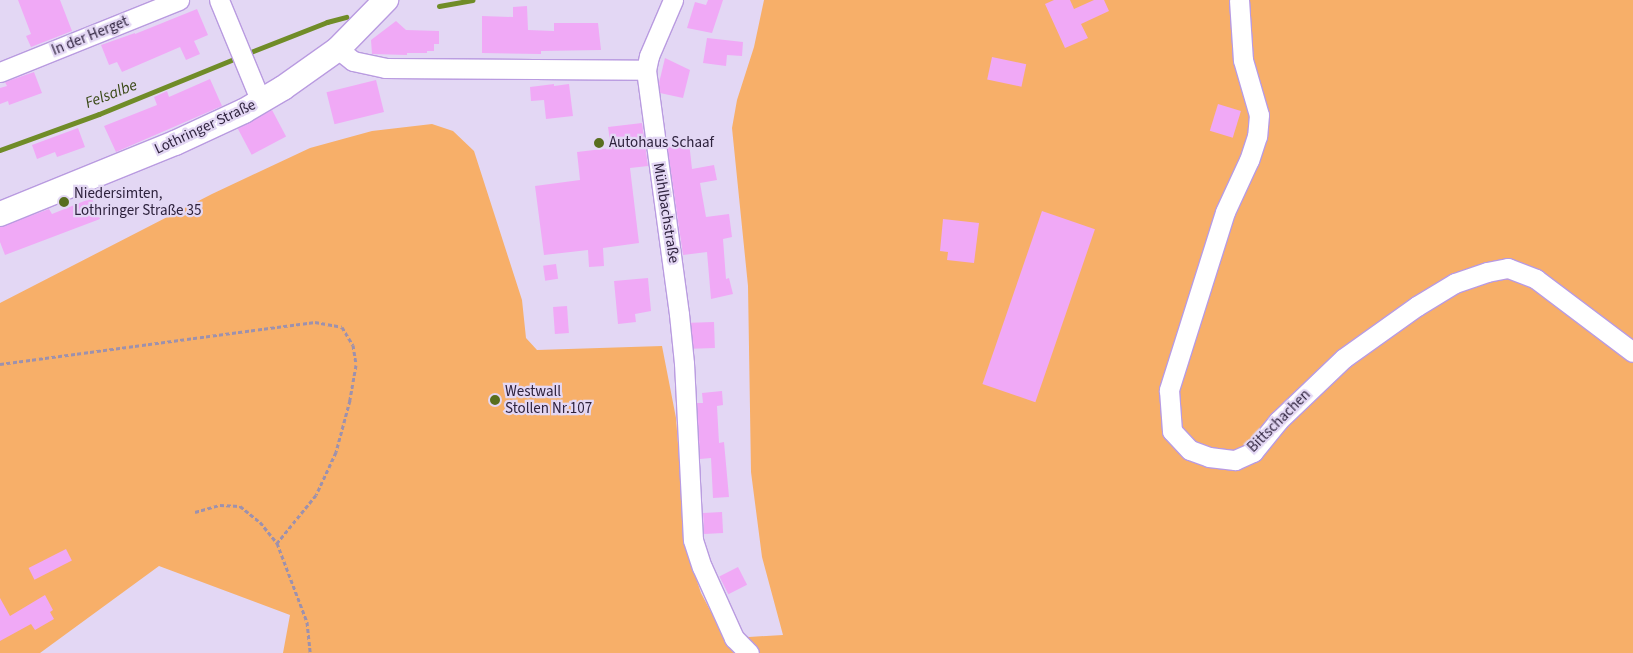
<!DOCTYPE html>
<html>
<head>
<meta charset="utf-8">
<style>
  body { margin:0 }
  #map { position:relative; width:1633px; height:653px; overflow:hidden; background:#e3d7f4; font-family:"Source Sans 3",sans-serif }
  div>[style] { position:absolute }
  .green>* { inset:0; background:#f7af69 }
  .stream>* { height:5px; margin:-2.5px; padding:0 2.5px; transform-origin:2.5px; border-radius:2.5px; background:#708c28 }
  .building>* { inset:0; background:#f0a9f6; transform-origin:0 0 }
  .path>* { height:3px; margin-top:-1.5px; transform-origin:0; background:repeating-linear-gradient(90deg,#9d91ad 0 4px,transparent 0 6.5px) }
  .roads { filter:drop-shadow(1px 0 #b99be0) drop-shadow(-1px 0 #b99be0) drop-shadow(0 1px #b99be0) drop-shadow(0 -1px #b99be0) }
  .minor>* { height:19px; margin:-9.5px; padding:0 9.5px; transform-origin:9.5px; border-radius:9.5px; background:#fff }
  .major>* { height:24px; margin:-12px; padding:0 12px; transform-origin:12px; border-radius:12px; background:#fff }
  .dots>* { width:14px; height:14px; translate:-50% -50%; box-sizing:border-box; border:2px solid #e3d7f4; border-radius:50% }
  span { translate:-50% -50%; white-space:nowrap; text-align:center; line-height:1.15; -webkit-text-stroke:4.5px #e3d7f4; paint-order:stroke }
  .street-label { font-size:15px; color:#2e223d }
  .poi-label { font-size:15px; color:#2e223d }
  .left { translate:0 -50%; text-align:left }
  .water-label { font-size:16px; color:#3a4916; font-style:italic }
</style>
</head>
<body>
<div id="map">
  <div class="green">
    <div style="clip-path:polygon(764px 0,1633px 0,1633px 653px,283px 653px,290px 615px,159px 566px,40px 653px,0 653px,0 303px,212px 194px,310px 148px,372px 131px,432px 124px,453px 131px,474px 151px,522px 300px,526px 338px,537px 350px,662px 346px,676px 418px,686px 548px,701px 593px,720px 629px,749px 637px,783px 635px,762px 557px,751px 472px,748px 286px,732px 128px,737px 100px,754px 47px)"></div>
  </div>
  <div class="stream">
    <div style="left:439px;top:6px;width:34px;rotate:-10deg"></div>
    <div style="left:248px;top:53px;width:85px;rotate:-21.4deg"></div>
    <div style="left:327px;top:22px;width:20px;rotate:-15deg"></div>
    <div style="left:0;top:150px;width:105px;rotate:-20deg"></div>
    <div style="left:99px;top:114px;width:143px;rotate:-22.2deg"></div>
  </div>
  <div class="building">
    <div style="clip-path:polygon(18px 0,60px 0,72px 31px,31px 47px,26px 36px,31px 34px)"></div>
    <div style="clip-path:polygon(708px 0,723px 0,712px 33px,687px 28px,695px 2px,706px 5px)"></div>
    <div style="clip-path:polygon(1054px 0,1070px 0,1074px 9px,1094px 0,1104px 0,1109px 11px,1081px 24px,1088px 38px,1065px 48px,1045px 4px)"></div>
    <div style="clip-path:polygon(527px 6px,528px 30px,554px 31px,554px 23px,598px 23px,601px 50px,541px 51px,541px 54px,482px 53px,482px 16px,513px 17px,513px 7px)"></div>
    <div style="clip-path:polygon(197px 9px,208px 35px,194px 41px,200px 54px,186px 60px,180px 47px,122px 72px,117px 62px,109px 65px,101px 45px,135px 33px,135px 34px)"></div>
    <div style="clip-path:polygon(396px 21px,406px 30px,439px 31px,439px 44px,434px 44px,434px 51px,427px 51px,427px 53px,407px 53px,407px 55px,372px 54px,371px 40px)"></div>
    <div style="clip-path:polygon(707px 38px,743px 42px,742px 56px,727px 55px,726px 66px,703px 63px)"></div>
    <div style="left:992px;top:57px;width:35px;height:23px;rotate:12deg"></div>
    <div style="clip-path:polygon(665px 58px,690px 70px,683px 98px,660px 93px,659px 83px)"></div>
    <div style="clip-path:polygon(34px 72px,42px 93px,9px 105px,8px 101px,0 104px,0 88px,7px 86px,5px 82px)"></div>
    <div style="clip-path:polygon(210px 79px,222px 106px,116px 152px,104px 126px,157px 105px,154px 97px,167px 91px,169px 97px)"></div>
    <div style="left:376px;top:80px;width:33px;height:51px;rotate:76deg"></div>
    <div style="clip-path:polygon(554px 84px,554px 86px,569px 84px,573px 116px,546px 119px,544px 100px,531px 101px,530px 87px)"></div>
    <div style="left:1218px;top:104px;width:24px;height:28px;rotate:17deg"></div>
    <div style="left:272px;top:110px;width:30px;height:39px;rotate:62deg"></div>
    <div style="clip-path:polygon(642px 123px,648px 166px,630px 168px,639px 243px,603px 248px,604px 266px,589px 267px,588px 250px,544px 255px,535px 186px,580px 180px,577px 152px,611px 148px,608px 127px)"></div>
    <div style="clip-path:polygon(78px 128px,85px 147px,57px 157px,55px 152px,37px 159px,32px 145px)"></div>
    <div style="clip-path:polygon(689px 142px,692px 169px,714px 165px,717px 180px,700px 183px,706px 217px,729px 214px,732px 237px,723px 239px,726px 279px,729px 278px,733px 294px,711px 299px,707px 252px,683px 255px,667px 144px)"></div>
    <div style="clip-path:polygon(92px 198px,100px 219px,5px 255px,0 242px,0 227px,49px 209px,52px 214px)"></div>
    <div style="left:1042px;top:211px;width:56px;height:183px;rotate:19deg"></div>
    <div style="clip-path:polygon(943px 219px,979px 223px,974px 263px,947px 260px,948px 252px,940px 251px)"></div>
    <div style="left:556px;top:264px;width:15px;height:13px;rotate:82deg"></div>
    <div style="clip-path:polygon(648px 278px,651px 311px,635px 314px,636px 322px,618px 324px,614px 281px)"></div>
    <div style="left:567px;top:306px;width:27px;height:14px;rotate:86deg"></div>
    <div style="left:714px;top:322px;width:26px;height:23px;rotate:88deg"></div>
    <div style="clip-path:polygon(722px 391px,723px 405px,717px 406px,719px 443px,724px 442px,729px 497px,713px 498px,711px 458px,700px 459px,697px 403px,703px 403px,702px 393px)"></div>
    <div style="left:722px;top:512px;width:21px;height:19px;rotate:87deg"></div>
    <div style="left:66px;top:549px;width:13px;height:42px;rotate:63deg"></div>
    <div style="left:738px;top:567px;width:20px;height:21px;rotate:63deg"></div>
    <div style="clip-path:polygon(45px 595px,53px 610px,50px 612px,54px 619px,35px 630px,31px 624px,0 641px,0 598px,10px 616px)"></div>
  </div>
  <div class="path">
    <div style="left:0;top:364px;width:318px;rotate:-7.6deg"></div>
    <div style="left:315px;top:322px;width:27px;rotate:10deg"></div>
    <div style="left:342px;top:327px;width:21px;rotate:59deg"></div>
    <div style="left:353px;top:345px;width:20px;rotate:81deg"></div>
    <div style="left:356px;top:365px;width:36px;rotate:100deg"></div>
    <div style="left:350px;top:400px;width:54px;rotate:105.1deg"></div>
    <div style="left:336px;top:452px;width:47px;rotate:114.9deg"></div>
    <div style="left:316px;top:495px;width:62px;rotate:129.1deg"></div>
    <div style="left:195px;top:512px;width:26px;rotate:-16deg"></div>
    <div style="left:220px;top:505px;width:20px;rotate:3deg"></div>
    <div style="left:240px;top:506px;width:26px;rotate:39deg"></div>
    <div style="left:260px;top:522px;width:27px;rotate:51deg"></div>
    <div style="left:277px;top:543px;width:85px;rotate:69.2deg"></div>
    <div style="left:307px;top:622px;width:31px;rotate:84deg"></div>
  </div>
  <div class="roads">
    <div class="minor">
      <div style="left:219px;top:0;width:110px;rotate:67.6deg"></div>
      <div style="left:673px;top:0;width:61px;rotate:113.2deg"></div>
      <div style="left:649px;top:56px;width:14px;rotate:102deg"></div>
      <div style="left:646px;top:70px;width:246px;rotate:82.3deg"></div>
      <div style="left:679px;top:314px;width:49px;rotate:84.2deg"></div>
      <div style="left:684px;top:363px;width:177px;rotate:87.1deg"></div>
      <div style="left:693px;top:540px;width:28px;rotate:72deg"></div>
      <div style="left:702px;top:567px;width:78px;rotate:65.7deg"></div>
      <div style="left:734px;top:638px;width:21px;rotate:45deg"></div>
      <div style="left:1239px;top:0;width:60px;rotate:86.2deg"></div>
      <div style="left:1243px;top:60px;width:57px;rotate:73.8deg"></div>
      <div style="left:1259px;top:115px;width:21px;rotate:95deg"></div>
      <div style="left:1257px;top:136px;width:25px;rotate:108deg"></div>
      <div style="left:1249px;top:160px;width:57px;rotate:114.8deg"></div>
      <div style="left:1225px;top:212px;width:187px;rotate:107.5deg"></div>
      <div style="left:1169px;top:390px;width:41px;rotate:85.8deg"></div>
      <div style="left:1172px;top:431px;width:26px;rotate:47deg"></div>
      <div style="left:1190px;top:450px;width:20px;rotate:20deg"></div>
      <div style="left:1209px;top:457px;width:26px;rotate:7deg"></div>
      <div style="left:1235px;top:460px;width:20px;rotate:-24deg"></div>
      <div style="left:1253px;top:452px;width:40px;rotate:-51deg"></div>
      <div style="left:1278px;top:421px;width:91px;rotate:-43.7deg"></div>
      <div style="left:1344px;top:358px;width:90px;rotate:-35.5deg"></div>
      <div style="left:1417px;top:306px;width:44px;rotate:-31.2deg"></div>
      <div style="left:1455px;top:283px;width:34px;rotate:-19deg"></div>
      <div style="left:1487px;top:272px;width:21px;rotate:-11deg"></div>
      <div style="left:1508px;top:268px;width:30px;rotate:21deg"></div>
      <div style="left:1536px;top:279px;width:121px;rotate:37deg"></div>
      <div style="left:338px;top:49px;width:19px;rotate:39deg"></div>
      <div style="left:353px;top:61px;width:33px;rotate:12deg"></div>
      <div style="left:385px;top:68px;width:261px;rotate:0.4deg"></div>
      <div style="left:0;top:72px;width:193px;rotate:-21.9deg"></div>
    </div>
    <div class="major">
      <div style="left:0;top:214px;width:189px;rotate:-22.1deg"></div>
      <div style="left:175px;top:143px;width:76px;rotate:-24.9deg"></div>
      <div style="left:244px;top:111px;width:45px;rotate:-30.5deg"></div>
      <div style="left:283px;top:88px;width:67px;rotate:-35.3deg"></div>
      <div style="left:338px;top:49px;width:69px;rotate:-45.6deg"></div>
    </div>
  </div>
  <div class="dots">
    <div style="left:599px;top:143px;background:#586e1e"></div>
    <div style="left:64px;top:202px;background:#586e1e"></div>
    <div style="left:495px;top:400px;background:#586e1e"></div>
  </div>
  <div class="street-label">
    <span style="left:90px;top:36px;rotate:-22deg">In der Herget</span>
    <span style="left:205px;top:127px;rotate:-25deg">Lothringer Straße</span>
    <span style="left:666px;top:213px;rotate:81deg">Mühlbachstraße</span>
    <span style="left:1279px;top:421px;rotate:-45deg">Bittschachen</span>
  </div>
  <div class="poi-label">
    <span class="left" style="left:609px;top:143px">Autohaus Schaaf</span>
    <span class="left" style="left:74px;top:202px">Niedersimten,<br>Lothringer Straße 35</span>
    <span class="left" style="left:505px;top:400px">Westwall<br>Stollen Nr.107</span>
  </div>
  <div class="water-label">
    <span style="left:111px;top:94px;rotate:-21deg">Felsalbe</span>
  </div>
</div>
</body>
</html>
